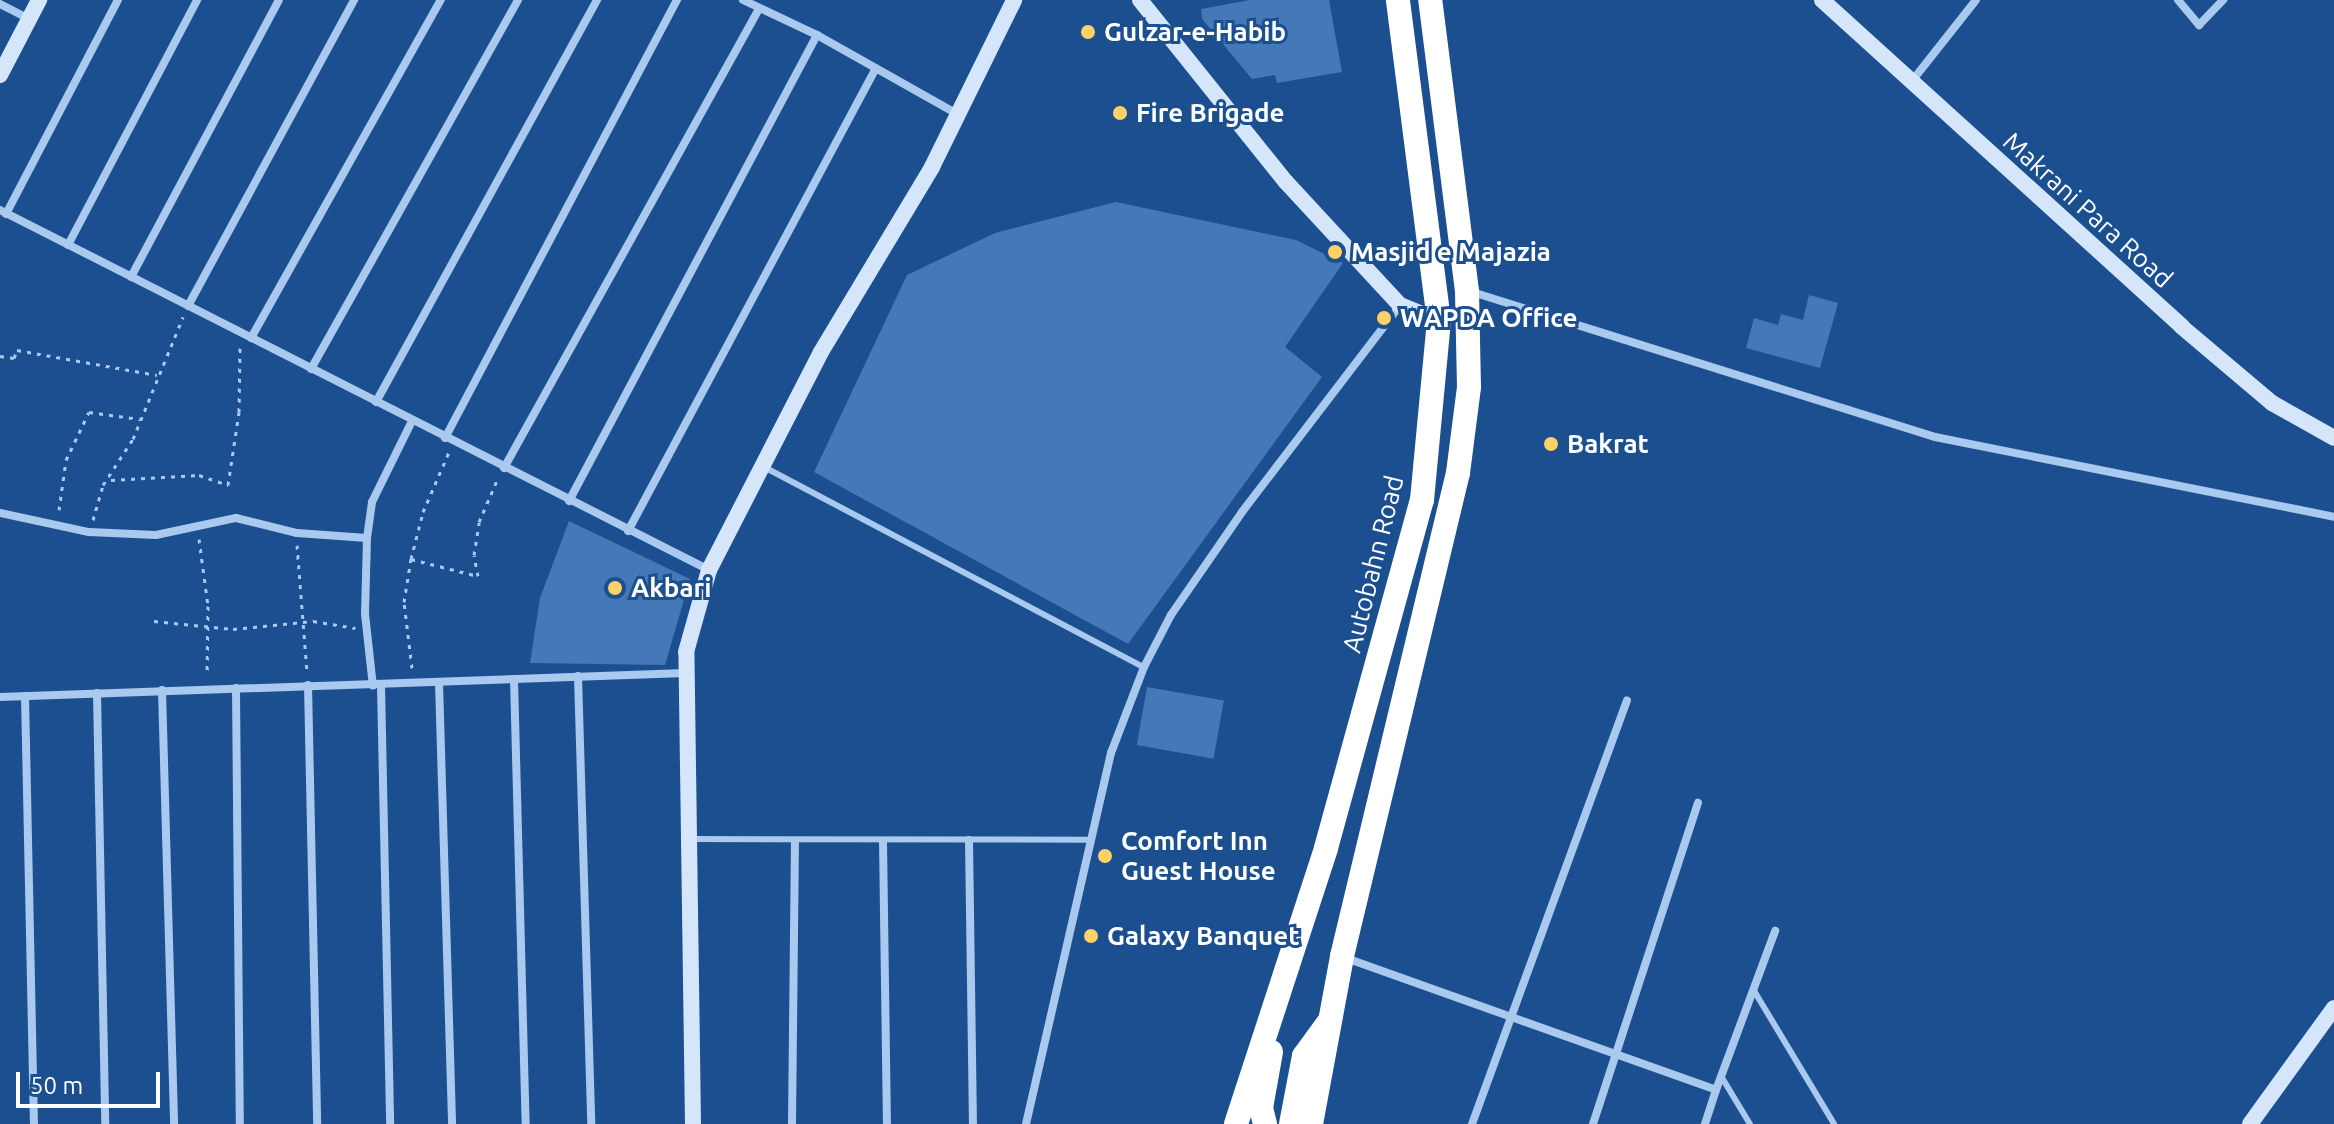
<!DOCTYPE html>
<html>
<head>
<meta charset="utf-8">
<style>
  body { margin:0 }
  #map { position:relative; width:2334px; height:1124px; overflow:hidden; background:#1b4f8f; font-family:Ubuntu,sans-serif }
  div>[style] { position:absolute }
  .building>* { inset:0; background:#4478b7; transform-origin:0 0 }
  .path>* { height:3px; margin-top:-1.5px; transform-origin:0; background:repeating-linear-gradient(90deg,#a9c9ee 0 4px,transparent 0 10px) }
  .lane>* { height:6px; margin:-3px; padding:0 3px; transform-origin:3px; border-radius:3px; background:#a9c9ee }
  .street>* { height:8px; margin:-4px; padding:0 4px; transform-origin:4px; border-radius:4px; background:#a9c9ee }
  .secondary>* { height:16px; margin:-8px; padding:0 8px; transform-origin:8px; border-radius:8px; background:#d6e6fa }
  .highway>* { height:24px; margin:-12px; padding:0 12px; transform-origin:12px; border-radius:12px; background:#fff }
  .dots>* { width:22px; height:22px; translate:-50% -50%; box-sizing:border-box; border:4px solid #1b4f8f; border-radius:50% }
  span { translate:-50% -50%; white-space:nowrap; text-align:center; line-height:1.15; -webkit-text-stroke:6px #1b4f8f; paint-order:stroke }
  .poi-label { font-size:26px; color:#fff; font-weight:700 }
  .left { translate:0 -50%; text-align:left }
  .street-label { font-size:26px; color:#fff }
  .scale { position:absolute; left:16px; top:1072px; width:144px; height:36px; box-sizing:border-box; border:4px solid #fff; border-top:0; padding-left:10px; font-size:24px; line-height:28px; white-space:nowrap; color:#fff; -webkit-text-stroke:6px #1b4f8f; paint-order:stroke }
</style>
</head>
<body>
<div id="map">
  <div class="building">
    <div style="clip-path:polygon(1250px 0,1329px 0,1342px 72px,1277px 83px,1275px 75px,1252px 79px,1202px 19px,1201px 9px)"></div>
    <div style="clip-path:polygon(1116px 202px,1296px 240px,1343px 263px,1285px 347px,1322px 377px,1128px 644px,814px 472px,907px 275px,995px 233px)"></div>
    <div style="clip-path:polygon(1809px 295px,1838px 303px,1820px 368px,1746px 348px,1754px 318px,1778px 325px,1781px 314px,1803px 320px)"></div>
    <div style="clip-path:polygon(569px 521px,690px 579px,665px 665px,530px 663px,540px 598px)"></div>
    <div style="left:1147px;top:687px;width:78px;height:59px;rotate:10deg"></div>
  </div>
  <div class="path">
    <div style="left:0;top:356px;width:14px;rotate:8deg"></div>
    <div style="left:14px;top:358px;width:9px;rotate:-69deg"></div>
    <div style="left:17px;top:350px;width:142px;rotate:10.1deg"></div>
    <div style="left:111px;top:480px;width:88px;rotate:-3.3deg"></div>
    <div style="left:199px;top:475px;width:31px;rotate:19deg"></div>
    <div style="left:228px;top:485px;width:74px;rotate:-81.4deg"></div>
    <div style="left:239px;top:412px;width:64px;rotate:-89.1deg"></div>
    <div style="left:59px;top:510px;width:50px;rotate:-82deg"></div>
    <div style="left:66px;top:460px;width:53px;rotate:-64.4deg"></div>
    <div style="left:89px;top:412px;width:51px;rotate:7.8deg"></div>
    <div style="left:93px;top:520px;width:36px;rotate:-74deg"></div>
    <div style="left:103px;top:485px;width:55px;rotate:-56.9deg"></div>
    <div style="left:133px;top:439px;width:132px;rotate:-67.7deg"></div>
    <div style="left:199px;top:539px;width:68px;rotate:82.3deg"></div>
    <div style="left:208px;top:606px;width:69px;rotate:90.8deg"></div>
    <div style="left:297px;top:545px;width:128px;rotate:85.5deg"></div>
    <div style="left:411px;top:559px;width:69px;rotate:14.2deg"></div>
    <div style="left:478px;top:576px;width:21px;rotate:-101deg"></div>
    <div style="left:474px;top:555px;width:33px;rotate:-81deg"></div>
    <div style="left:479px;top:522px;width:48px;rotate:-66.6deg"></div>
    <div style="left:154px;top:621px;width:79px;rotate:5.8deg"></div>
    <div style="left:233px;top:629px;width:80px;rotate:-5.7deg"></div>
    <div style="left:313px;top:621px;width:43px;rotate:9.5deg"></div>
    <div style="left:412px;top:668px;width:66px;rotate:-96.9deg"></div>
    <div style="left:404px;top:602px;width:44px;rotate:-80.8deg"></div>
    <div style="left:411px;top:559px;width:49px;rotate:-75.7deg"></div>
    <div style="left:423px;top:512px;width:65px;rotate:-66.6deg"></div>
  </div>
  <div class="lane">
    <div style="left:764px;top:467px;width:429px;rotate:27.8deg"></div>
    <div style="left:689px;top:839px;width:401px;rotate:0.1deg"></div>
    <div style="left:1753px;top:989px;width:157px;rotate:59deg"></div>
    <div style="left:1721px;top:1076px;width:56px;rotate:58.9deg"></div>
  </div>
  <div class="street">
    <div style="left:743px;top:0;width:82px;rotate:25.3deg"></div>
    <div style="left:817px;top:35px;width:161px;rotate:29.4deg"></div>
    <div style="left:2178px;top:0;width:33px;rotate:50deg"></div>
    <div style="left:2199px;top:25px;width:35px;rotate:-46deg"></div>
    <div style="left:0;top:4px;width:33px;rotate:27deg"></div>
    <div style="left:1912px;top:81px;width:103px;rotate:-51.7deg"></div>
    <div style="left:0;top:210px;width:795px;rotate:26.92deg"></div>
    <div style="left:6px;top:214px;width:242px;rotate:-62.4deg"></div>
    <div style="left:68px;top:245px;width:277px;rotate:-62.2deg"></div>
    <div style="left:131px;top:277px;width:314px;rotate:-61.9deg"></div>
    <div style="left:1469px;top:291px;width:488px;rotate:17.4deg"></div>
    <div style="left:1935px;top:437px;width:407px;rotate:11.3deg"></div>
    <div style="left:188px;top:306px;width:348px;rotate:-61.5deg"></div>
    <div style="left:251px;top:338px;width:388px;rotate:-60.7deg"></div>
    <div style="left:311px;top:369px;width:423px;rotate:-60.7deg"></div>
    <div style="left:376px;top:402px;width:459px;rotate:-61.2deg"></div>
    <div style="left:445px;top:438px;width:496px;rotate:-62.1deg"></div>
    <div style="left:504px;top:468px;width:525px;rotate:-60.95deg"></div>
    <div style="left:569px;top:501px;width:528px;rotate:-61.98deg"></div>
    <div style="left:0;top:513px;width:91px;rotate:12.1deg"></div>
    <div style="left:89px;top:532px;width:67px;rotate:2.6deg"></div>
    <div style="left:156px;top:535px;width:82px;rotate:-12deg"></div>
    <div style="left:236px;top:518px;width:63px;rotate:13.8deg"></div>
    <div style="left:297px;top:533px;width:70px;rotate:4.1deg"></div>
    <div style="left:367px;top:538px;width:36px;rotate:-82deg"></div>
    <div style="left:372px;top:502px;width:90px;rotate:-63.7deg"></div>
    <div style="left:628px;top:531px;width:525px;rotate:-61.82deg"></div>
    <div style="left:367px;top:538px;width:76px;rotate:91.5deg"></div>
    <div style="left:365px;top:614px;width:72px;rotate:83.7deg"></div>
    <div style="left:578px;top:676px;width:448px;rotate:88.3deg"></div>
    <div style="left:514px;top:679px;width:445px;rotate:88.5deg"></div>
    <div style="left:439px;top:683px;width:441px;rotate:88.3deg"></div>
    <div style="left:308px;top:685px;width:439px;rotate:88.8deg"></div>
    <div style="left:381px;top:686px;width:438px;rotate:88.8deg"></div>
    <div style="left:236px;top:688px;width:436px;rotate:89.5deg"></div>
    <div style="left:162px;top:690px;width:434px;rotate:88.4deg"></div>
    <div style="left:97px;top:693px;width:431px;rotate:88.9deg"></div>
    <div style="left:25px;top:696px;width:428px;rotate:88.8deg"></div>
    <div style="left:0;top:697px;width:686px;rotate:-2deg"></div>
    <div style="left:969px;top:840px;width:284px;rotate:89.2deg"></div>
    <div style="left:883px;top:841px;width:283px;rotate:89.2deg"></div>
    <div style="left:1343px;top:957px;width:396px;rotate:19.6deg"></div>
    <div style="left:1716px;top:1090px;width:36px;rotate:108deg"></div>
    <div style="left:1716px;top:1090px;width:170px;rotate:-69.6deg"></div>
    <div style="left:792px;top:1124px;width:282px;rotate:-89.4deg"></div>
    <div style="left:1026px;top:1124px;width:381px;rotate:-77.1deg"></div>
    <div style="left:1111px;top:753px;width:92px;rotate:-69deg"></div>
    <div style="left:1144px;top:667px;width:59px;rotate:-62.6deg"></div>
    <div style="left:1171px;top:615px;width:125px;rotate:-55.4deg"></div>
    <div style="left:1242px;top:512px;width:260px;rotate:-52.6deg"></div>
    <div style="left:1472px;top:1124px;width:451px;rotate:-69.9deg"></div>
    <div style="left:1593px;top:1124px;width:338px;rotate:-71.9deg"></div>
  </div>
  <div class="secondary">
    <div style="left:1140px;top:0;width:233px;rotate:51.3deg"></div>
    <div style="left:1286px;top:182px;width:168px;rotate:47.2deg"></div>
    <div style="left:1400px;top:305px;width:42px;rotate:22.3deg"></div>
    <div style="left:1822px;top:0;width:486px;rotate:42.2deg"></div>
    <div style="left:2182px;top:327px;width:118px;rotate:40.2deg"></div>
    <div style="left:2272px;top:403px;width:71px;rotate:29.4deg"></div>
    <div style="left:0;top:75px;width:85px;rotate:-62.5deg"></div>
    <div style="left:693px;top:1124px;width:472px;rotate:-90.8deg"></div>
    <div style="left:686px;top:652px;width:85px;rotate:-74.3deg"></div>
    <div style="left:709px;top:570px;width:245px;rotate:-62.8deg"></div>
    <div style="left:821px;top:352px;width:216px;rotate:-59deg"></div>
    <div style="left:932px;top:167px;width:186px;rotate:-63.8deg"></div>
    <div style="left:2250px;top:1124px;width:143px;rotate:-54.1deg"></div>
  </div>
  <div class="highway">
    <div style="left:1236px;top:1124px;width:290px;rotate:-71.9deg"></div>
    <div style="left:1326px;top:848px;width:361px;rotate:-74.6deg"></div>
    <div style="left:1422px;top:500px;width:180px;rotate:-84.6deg"></div>
    <div style="left:1439px;top:321px;width:324px;rotate:-97.3deg"></div>
    <div style="left:1265px;top:1124px;width:16px;rotate:-104deg"></div>
    <div style="left:1261px;top:1108px;width:57px;rotate:-79.9deg"></div>
    <div style="left:1291px;top:1124px;width:69px;rotate:-79.2deg"></div>
    <div style="left:1304px;top:1056px;width:39px;rotate:-54deg"></div>
    <div style="left:1311px;top:1124px;width:171px;rotate:-79.5deg"></div>
    <div style="left:1342px;top:956px;width:497px;rotate:-76.5deg"></div>
    <div style="left:1458px;top:473px;width:87px;rotate:-82.7deg"></div>
    <div style="left:1469px;top:387px;width:96px;rotate:-91.2deg"></div>
    <div style="left:1467px;top:291px;width:293px;rotate:-97.2deg"></div>
  </div>
  <div class="dots">
    <div style="left:1088px;top:32px;background:#ffd166"></div>
    <div style="left:1120px;top:113px;background:#ffd166"></div>
    <div style="left:1335px;top:252px;background:#ffd166"></div>
    <div style="left:1384px;top:318px;background:#ffd166"></div>
    <div style="left:1551px;top:444px;background:#ffd166"></div>
    <div style="left:615px;top:588px;background:#ffd166"></div>
    <div style="left:1105px;top:856px;background:#ffd166"></div>
    <div style="left:1091px;top:936px;background:#ffd166"></div>
  </div>
  <div class="poi-label">
    <span class="left" style="left:1104px;top:32px">Gulzar-e-Habib</span>
    <span class="left" style="left:1136px;top:113px">Fire Brigade</span>
    <span class="left" style="left:1351px;top:252px">Masjid e Majazia</span>
    <span class="left" style="left:1400px;top:318px">WAPDA Office</span>
    <span class="left" style="left:1567px;top:444px">Bakrat</span>
    <span class="left" style="left:631px;top:588px">Akbari</span>
    <span class="left" style="left:1121px;top:856px">Comfort Inn<br>Guest House</span>
    <span class="left" style="left:1107px;top:936px">Galaxy Banquet</span>
  </div>
  <div class="street-label">
    <span style="left:2088px;top:210px;rotate:42deg">Makrani Para Road</span>
    <span style="left:1373px;top:564px;rotate:-76deg">Autobahn Road</span>
  </div>
  <div class="scale">50 m</div>
</div>
</body>
</html>
